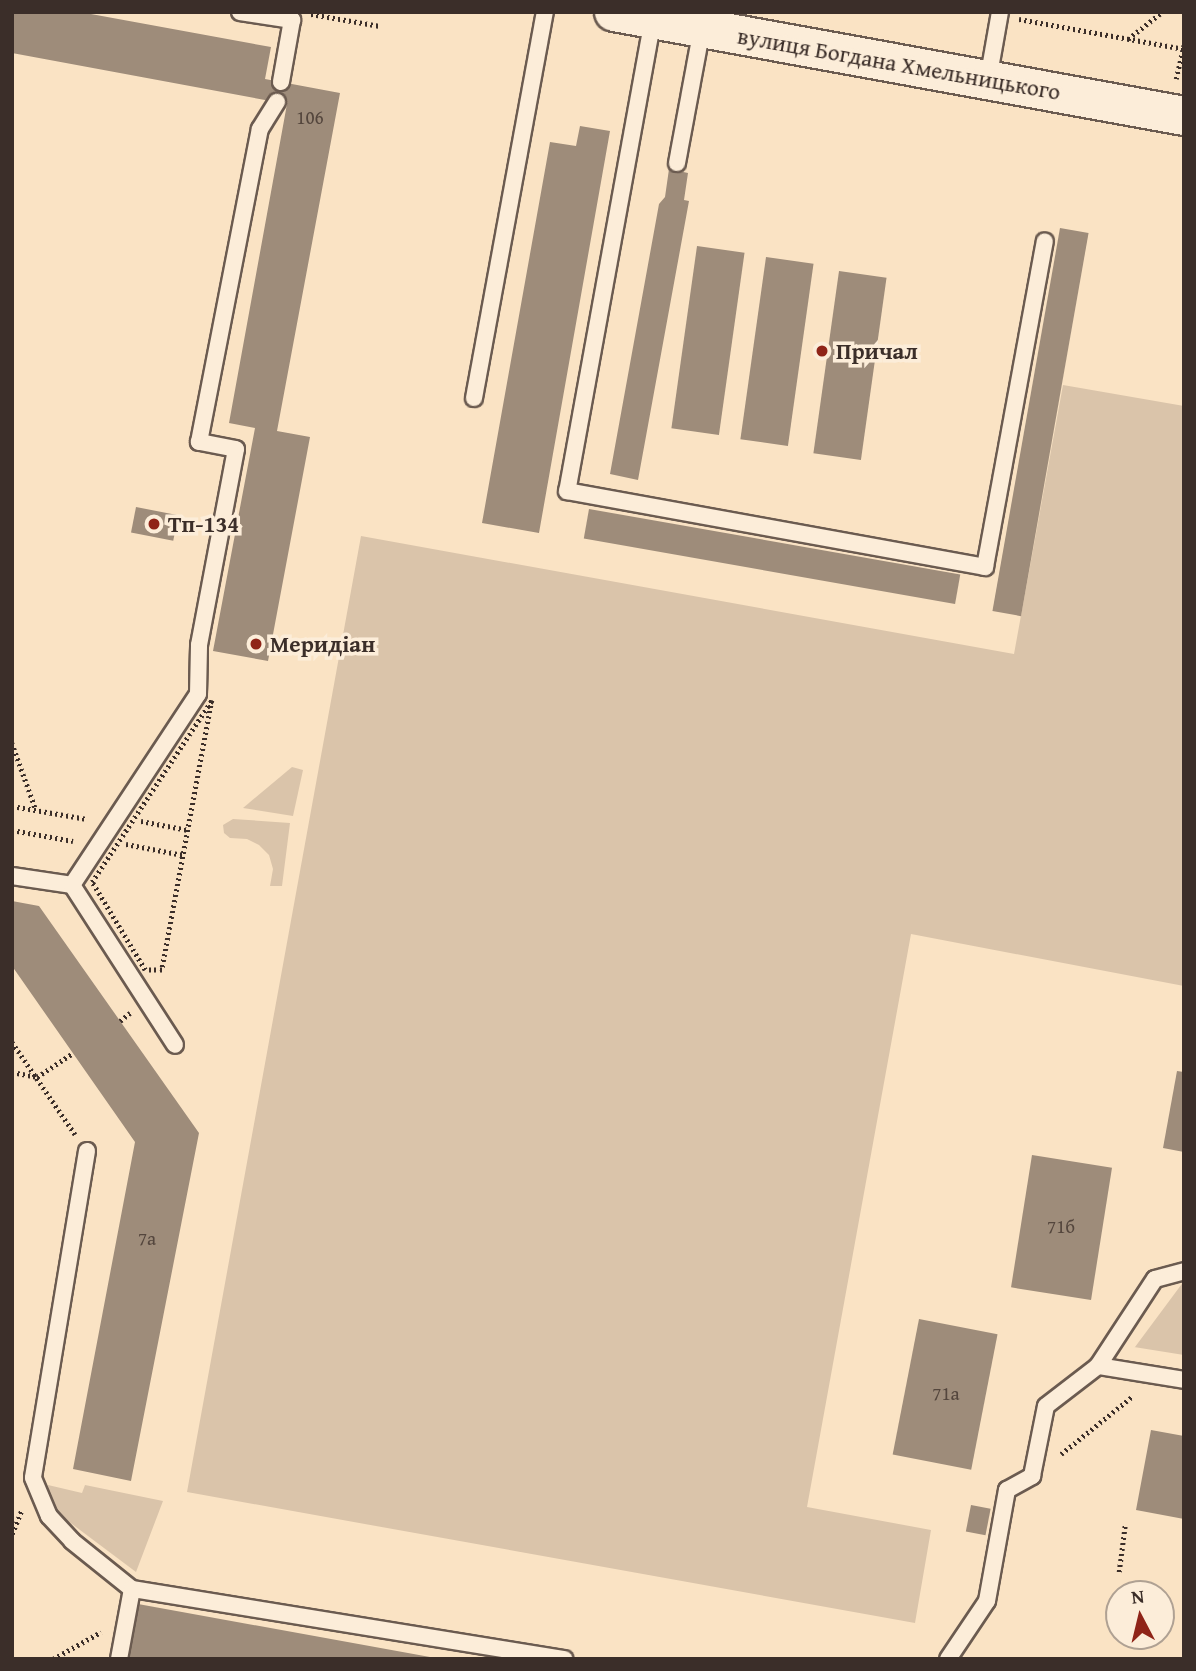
<!DOCTYPE html>
<html>
<head>
<meta charset="utf-8">
<style>
  body { margin:0 }
  #map { position:relative; width:1196px; height:1671px; overflow:hidden; background:#fae3c4; font-family:"Gentium Book Plus",serif }
  div>[style] { position:absolute }
  .green>* { inset:0; background:#dac4aa }
  .building>* { inset:0; background:#9e8c7a; transform-origin:0 0 }
  .path>* { height:4.5px; margin-top:-2.25px; transform-origin:0; background:repeating-linear-gradient(90deg,#3b2e29 0 2px,transparent 0 5.5px) }
  .roads { filter:drop-shadow(2px 0 #6b5b50) drop-shadow(-2px 0 #6b5b50) drop-shadow(0 2px #6b5b50) drop-shadow(0 -2px #6b5b50) }
  .lane>* { height:16px; margin:-8px; padding:0 8px; transform-origin:8px; border-radius:8px; background:#fcedd9 }
  .secondary>* { height:38px; margin:-19px; padding:0 19px; transform-origin:19px; border-radius:19px; background:#fcedd9 }
  .dots>* { width:19px; height:19px; translate:-50% -50%; box-sizing:border-box; border:4px solid #fcedd9; border-radius:50% }
  span { translate:-50% -50%; white-space:nowrap; text-align:center; line-height:1.15; -webkit-text-stroke:7px #fcedd9; paint-order:stroke }
  .number-label { font-size:19px; color:#54463d }
  .number-label span { -webkit-text-stroke-width:0 }
  .street-label { font-size:23px; color:#3b2e29 }
  .poi-label { font-size:23px; color:#3b2e29; font-weight:700 }
  .left { translate:0 -50%; text-align:left }
  .frame { position:absolute; inset:0; border:14px solid #3b2e29; pointer-events:none }
  .north { position:absolute; left:1105px; top:1580px; width:70px; height:70px; box-sizing:border-box; background:#fcedd9; border:2px solid #afa193; border-radius:50%; rotate:353deg; font-size:19px; font-weight:700; line-height:28px; text-align:center; color:#3b2e29 }
  .north::after { content:''; display:block; margin:auto; width:24px; height:32px; background:#8f2418; clip-path:polygon(50% 0,100% 100%,50% 72%,0 100%) }
</style>
</head>
<body>
<div id="map">
  <div class="green">
    <div style="clip-path:polygon(1063px 385px,1184px 406px,1184px 986px,911px 934px,807px 1507px,931px 1530px,915px 1623px,187px 1492px,361px 536px,1014px 654px)"></div>
    <div style="clip-path:polygon(292px 767px,303px 770px,293px 816px,243px 808px)"></div>
    <div style="clip-path:polygon(233px 819px,290px 823px,282px 886px,270px 886px,273px 869px,269px 855px,259px 845px,247px 839px,230px 838px,224px 833px,223px 825px)"></div>
    <div style="clip-path:polygon(1184px 1281px,1184px 1355px,1134px 1347px,1135px 1347px)"></div>
    <div style="clip-path:polygon(48px 1485px,82px 1493px,85px 1485px,163px 1501px,136px 1572px,64px 1518px,50px 1503px)"></div>
  </div>
  <div class="building">
    <div style="clip-path:polygon(12px 12px,80px 12px,271px 47px,265px 79px,340px 93px,277px 431px,310px 437px,268px 661px,213px 651px,255px 428px,229px 423px,287px 104px,12px 53px)"></div>
    <div style="clip-path:polygon(580px 126px,610px 131px,539px 533px,482px 523px,550px 142px,576px 146px)"></div>
    <div style="clip-path:polygon(669px 169px,688px 173px,684px 200px,689px 201px,638px 480px,610px 474px,659px 204px,665px 197px)"></div>
    <div style="left:1060px;top:228px;width:29px;height:389px;rotate:10deg"></div>
    <div style="left:697px;top:246px;width:48px;height:184px;rotate:8deg"></div>
    <div style="left:766px;top:257px;width:48px;height:184px;rotate:8deg"></div>
    <div style="left:839px;top:271px;width:48px;height:184px;rotate:8deg"></div>
    <div style="left:136px;top:507px;width:43px;height:26px;rotate:11deg"></div>
    <div style="left:589px;top:509px;width:377px;height:30px;rotate:10deg"></div>
    <div style="clip-path:polygon(12px 901px,39px 906px,199px 1133px,131px 1481px,73px 1469px,135px 1142px,12px 966px)"></div>
    <div style="clip-path:polygon(1177px 1071px,1184px 1072px,1184px 1152px,1163px 1148px)"></div>
    <div style="left:1032px;top:1155px;width:81px;height:134px;rotate:9deg"></div>
    <div style="left:919px;top:1319px;width:80px;height:138px;rotate:11deg"></div>
    <div style="clip-path:polygon(1151px 1430px,1184px 1436px,1184px 1519px,1136px 1510px)"></div>
    <div style="left:971px;top:1505px;width:20px;height:27px;rotate:11deg"></div>
    <div style="clip-path:polygon(138px 1604px,430px 1657px,430px 1659px,128px 1659px)"></div>
  </div>
  <div class="path">
    <div style="left:311px;top:14px;width:70px;rotate:9.9deg"></div>
    <div style="left:1019px;top:19px;width:168px;rotate:10.3deg"></div>
    <div style="left:1128px;top:39px;width:43px;rotate:-38.5deg"></div>
    <div style="left:1176px;top:79px;width:35px;rotate:-77deg"></div>
    <div style="left:212px;top:700px;width:275px;rotate:100.5deg"></div>
    <div style="left:162px;top:970px;width:17px;rotate:180deg"></div>
    <div style="left:145px;top:970px;width:103px;rotate:-121.1deg"></div>
    <div style="left:92px;top:882px;width:218px;rotate:-56.6deg"></div>
    <div style="left:12px;top:743px;width:71px;rotate:70.3deg"></div>
    <div style="left:12px;top:806px;width:76px;rotate:9.8deg"></div>
    <div style="left:141px;top:821px;width:48px;rotate:10.8deg"></div>
    <div style="left:12px;top:830px;width:62px;rotate:10.2deg"></div>
    <div style="left:126px;top:844px;width:58px;rotate:10.9deg"></div>
    <div style="left:120px;top:1021px;width:13px;rotate:-39deg"></div>
    <div style="left:12px;top:1042px;width:112px;rotate:55.6deg"></div>
    <div style="left:12px;top:1072px;width:25px;rotate:11deg"></div>
    <div style="left:37px;top:1077px;width:43px;rotate:-33.7deg"></div>
    <div style="left:1061px;top:1454px;width:92px;rotate:-38.9deg"></div>
    <div style="left:12px;top:1534px;width:27px;rotate:-68deg"></div>
    <div style="left:1119px;top:1572px;width:47px;rotate:-82.7deg"></div>
    <div style="left:53px;top:1659px;width:55px;rotate:-29.4deg"></div>
  </div>
  <div class="roads">
    <div class="lane">
      <div style="left:240px;top:12px;width:53px;rotate:8.7deg"></div>
      <div style="left:292px;top:20px;width:63px;rotate:100.1deg"></div>
      <div style="left:653px;top:19px;width:480px;rotate:100.3deg"></div>
      <div style="left:567px;top:491px;width:425px;rotate:10.3deg"></div>
      <div style="left:985px;top:567px;width:331px;rotate:-79.6deg"></div>
      <div style="left:988px;top:80px;width:69px;rotate:-80deg"></div>
      <div style="left:677px;top:163px;width:137px;rotate:-79.5deg"></div>
      <div style="left:474px;top:398px;width:392px;rotate:-79.6deg"></div>
      <div style="left:12px;top:876px;width:61px;rotate:8.5deg"></div>
      <div style="left:72px;top:885px;width:190px;rotate:57.2deg"></div>
      <div style="left:72px;top:885px;width:229px;rotate:-56.6deg"></div>
      <div style="left:198px;top:694px;width:49px;rotate:-88.8deg"></div>
      <div style="left:199px;top:645px;width:199px;rotate:-79.3deg"></div>
      <div style="left:236px;top:449px;width:38px;rotate:-169deg"></div>
      <div style="left:199px;top:442px;width:319px;rotate:-79deg"></div>
      <div style="left:260px;top:129px;width:32px;rotate:-58deg"></div>
      <div style="left:87px;top:1151px;width:331px;rotate:99.4deg"></div>
      <div style="left:33px;top:1478px;width:41px;rotate:67.2deg"></div>
      <div style="left:49px;top:1516px;width:34px;rotate:47deg"></div>
      <div style="left:72px;top:1541px;width:77px;rotate:38.7deg"></div>
      <div style="left:132px;top:1589px;width:71px;rotate:100.5deg"></div>
      <div style="left:1098px;top:1366px;width:87px;rotate:9.2deg"></div>
      <div style="left:132px;top:1589px;width:438px;rotate:9.2deg"></div>
      <div style="left:948px;top:1659px;width:70px;rotate:-56.1deg"></div>
      <div style="left:987px;top:1601px;width:113px;rotate:-79.8deg"></div>
      <div style="left:1007px;top:1490px;width:29px;rotate:-29deg"></div>
      <div style="left:1032px;top:1476px;width:71px;rotate:-78.7deg"></div>
      <div style="left:1046px;top:1406px;width:66px;rotate:-37.6deg"></div>
      <div style="left:1098px;top:1366px;width:104px;rotate:-56.8deg"></div>
      <div style="left:1155px;top:1279px;width:30px;rotate:-15deg"></div>
    </div>
    <div class="secondary">
      <div style="left:614px;top:12px;width:579px;rotate:10.34deg"></div>
    </div>
  </div>
  <div class="dots">
    <div style="left:822px;top:351px;background:#8f2418"></div>
    <div style="left:154px;top:524px;background:#8f2418"></div>
    <div style="left:256px;top:644px;background:#8f2418"></div>
  </div>
  <div class="number-label">
    <span style="left:310px;top:118px">106</span>
    <span style="left:1061px;top:1227px">71б</span>
    <span style="left:147px;top:1239px">7а</span>
    <span style="left:946px;top:1394px">71а</span>
  </div>
  <div class="street-label">
    <span style="left:899px;top:64px;rotate:10deg">вулиця Богдана Хмельницького</span>
  </div>
  <div class="poi-label">
    <span class="left" style="left:836px;top:351px">Причал</span>
    <span class="left" style="left:168px;top:524px">Тп-134</span>
    <span class="left" style="left:270px;top:644px">Меридіан</span>
  </div>
  <div class="frame"></div>
  <div class="north">N</div>
</div>
</body>
</html>
